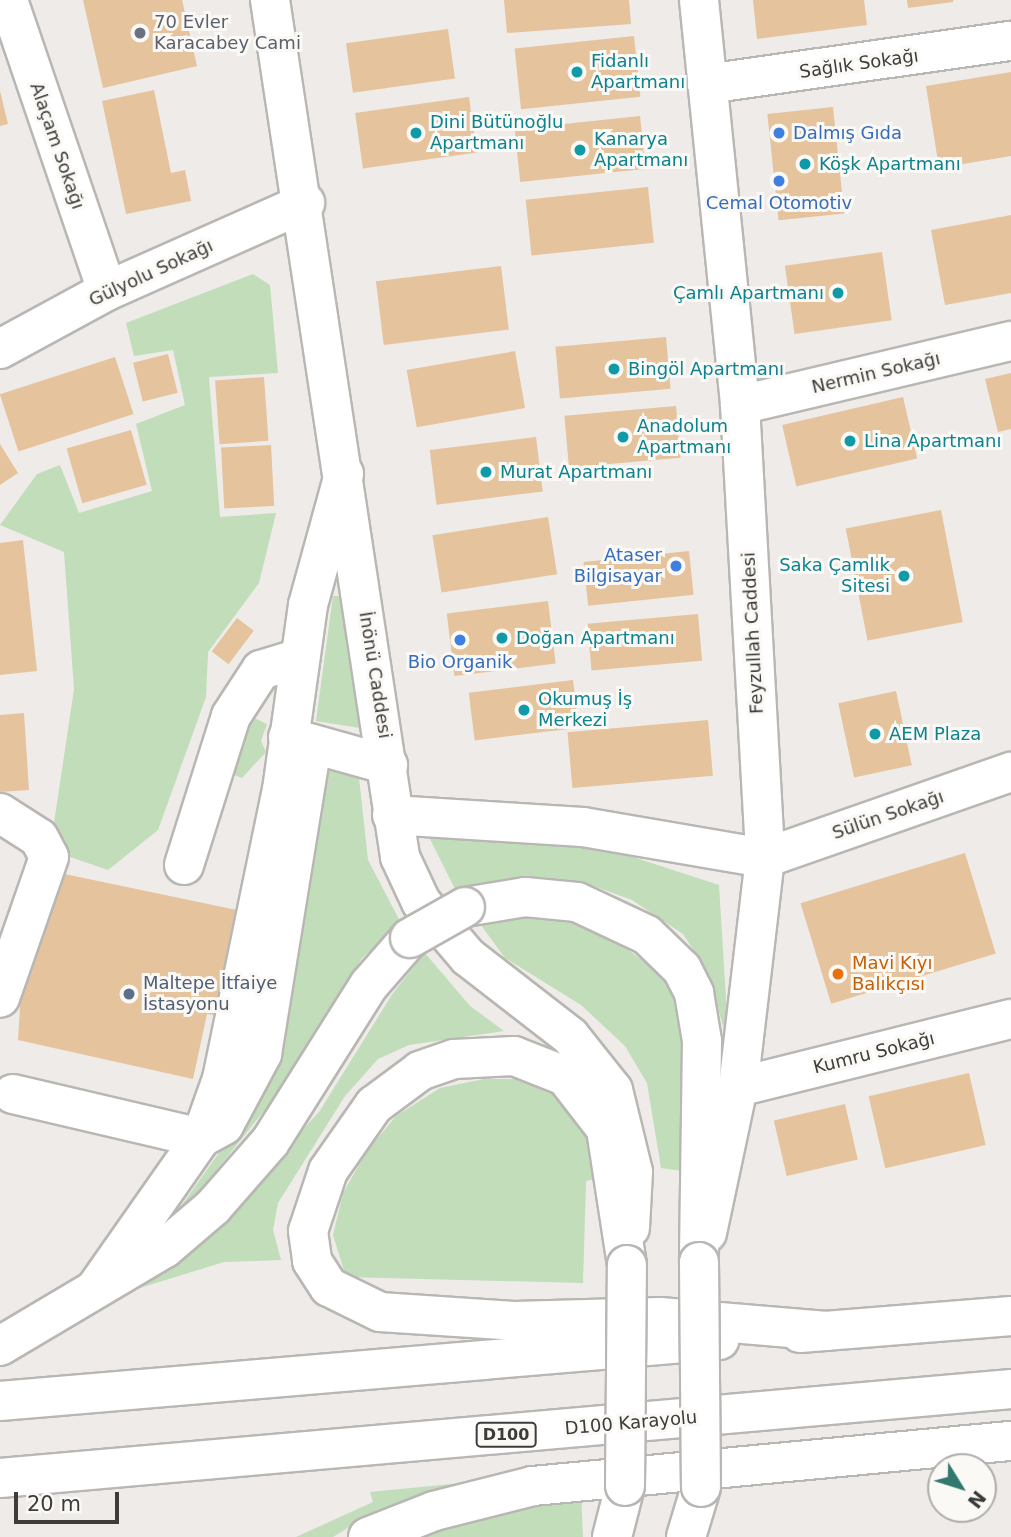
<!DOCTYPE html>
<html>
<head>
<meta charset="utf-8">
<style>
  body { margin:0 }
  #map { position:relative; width:1011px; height:1537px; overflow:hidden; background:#eeebe8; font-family:"DejaVu Sans",sans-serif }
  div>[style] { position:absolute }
  .green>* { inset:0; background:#c1ddba }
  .building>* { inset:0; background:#e5c39d; transform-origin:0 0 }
  .roads { filter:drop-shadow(2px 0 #b9b7b4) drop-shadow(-2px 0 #b9b7b4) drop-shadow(0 2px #b9b7b4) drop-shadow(0 -2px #b9b7b4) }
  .minor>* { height:38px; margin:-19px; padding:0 19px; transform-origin:19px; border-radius:19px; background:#fff }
  .major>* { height:38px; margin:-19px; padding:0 19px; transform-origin:19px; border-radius:19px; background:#fff }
  .highway>* { height:38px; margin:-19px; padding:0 19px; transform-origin:19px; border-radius:19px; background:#fff }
  .bridges { filter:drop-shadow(2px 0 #b9b7b4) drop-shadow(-2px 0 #b9b7b4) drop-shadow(0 2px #b9b7b4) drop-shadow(0 -2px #b9b7b4) }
  .major-bridge>* { height:38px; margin:-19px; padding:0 19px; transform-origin:19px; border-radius:19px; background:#fff }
  .highway-bridge>* { height:38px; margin:-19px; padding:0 19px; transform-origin:19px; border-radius:19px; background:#fff }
  .dots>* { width:19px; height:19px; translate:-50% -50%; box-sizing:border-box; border:4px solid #fbf9f5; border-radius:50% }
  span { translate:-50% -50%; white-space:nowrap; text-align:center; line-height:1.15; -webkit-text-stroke:6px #fbf9f5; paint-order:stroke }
  .shield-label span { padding:2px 5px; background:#fbf9f5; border:2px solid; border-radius:5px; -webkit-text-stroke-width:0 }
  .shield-label { font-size:16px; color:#3d3c3b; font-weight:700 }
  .worship-label { font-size:18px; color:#5b616d }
  .left { translate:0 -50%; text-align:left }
  .culture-label { font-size:18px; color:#0d838f }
  .right { translate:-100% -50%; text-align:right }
  .street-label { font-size:18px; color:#3d3c3b }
  .shop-label { font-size:18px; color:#366cbe }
  .food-label { font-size:18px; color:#c56008 }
  .service-label { font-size:18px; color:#4e5e75 }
  .north { position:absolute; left:927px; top:1453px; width:70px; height:70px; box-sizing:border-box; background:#fbf9f5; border:2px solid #afadab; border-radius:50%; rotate:128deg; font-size:19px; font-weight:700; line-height:28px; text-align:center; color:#3d3c3b }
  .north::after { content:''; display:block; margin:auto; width:24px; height:32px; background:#33786c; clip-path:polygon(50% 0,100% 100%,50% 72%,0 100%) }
  .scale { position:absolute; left:14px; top:1492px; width:105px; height:32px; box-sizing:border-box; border:4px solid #3d3c3b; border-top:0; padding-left:9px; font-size:21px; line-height:24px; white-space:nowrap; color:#3d3c3b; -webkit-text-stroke:5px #fbf9f5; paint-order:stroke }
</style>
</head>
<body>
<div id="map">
  <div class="green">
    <div style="clip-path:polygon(253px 274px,270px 285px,278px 373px,209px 377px,220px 517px,276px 513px,259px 583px,208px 652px,206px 697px,158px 830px,108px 870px,50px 850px,74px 689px,64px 552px,0 525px,37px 474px,60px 465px,79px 513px,152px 491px,136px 424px,185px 405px,173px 350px,134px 356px,126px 323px)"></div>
    <div style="clip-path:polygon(333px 596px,339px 596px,366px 729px,316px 721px)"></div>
    <div style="clip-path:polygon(250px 716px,267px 724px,261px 741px,266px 752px,242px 778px,226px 772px)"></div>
    <div style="clip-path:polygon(320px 763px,359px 778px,368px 860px,401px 923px,362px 958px,295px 1072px,183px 1212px,179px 1209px,246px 1115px)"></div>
    <div style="clip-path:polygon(504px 836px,593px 844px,719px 885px,729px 1048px,708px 972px,683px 934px,632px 900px,591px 885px,535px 877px,456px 891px,429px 837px)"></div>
    <div style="clip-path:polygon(540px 915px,600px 929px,665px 977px,684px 1023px,682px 1171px,661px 1168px,647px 1083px,625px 1046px,581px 1005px,505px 958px,478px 921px)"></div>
    <div style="clip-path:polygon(425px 953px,470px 1006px,504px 1031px,409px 1045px,378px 1059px,345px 1096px,278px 1203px,273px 1230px,281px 1260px,224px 1262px,120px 1294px,266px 1169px,319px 1112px,393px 993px)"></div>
    <div style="clip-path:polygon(484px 1079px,527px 1079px,558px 1090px,591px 1139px,599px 1178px,586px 1181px,583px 1283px,346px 1277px,333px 1235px,343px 1193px,367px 1151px,396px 1116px,440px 1088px)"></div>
    <div style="clip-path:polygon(462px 1483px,370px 1514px,333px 1537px,296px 1537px,373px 1502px,370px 1492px)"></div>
    <div style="clip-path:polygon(581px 1491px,583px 1537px,414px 1537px,459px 1520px)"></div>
  </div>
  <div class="building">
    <div style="clip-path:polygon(83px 0,182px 0,197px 66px,103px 88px)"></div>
    <div style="clip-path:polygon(504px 0,629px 0,631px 24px,507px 33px)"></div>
    <div style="clip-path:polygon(753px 0,864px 0,867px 25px,757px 39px)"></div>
    <div style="clip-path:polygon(907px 0,953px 0,953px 2px,908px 8px)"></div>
    <div style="left:448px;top:29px;width:50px;height:103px;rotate:82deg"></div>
    <div style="left:634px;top:36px;width:61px;height:120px;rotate:84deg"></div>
    <div style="clip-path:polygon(1011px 72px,1011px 156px,939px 168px,926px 86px)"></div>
    <div style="clip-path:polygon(154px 90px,171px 173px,185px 170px,191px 201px,126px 214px,102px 101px)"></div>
    <div style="clip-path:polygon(0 91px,8px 124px,0 126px)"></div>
    <div style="left:469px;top:97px;width:56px;height:115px;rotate:82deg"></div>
    <div style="left:833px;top:107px;width:107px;height:66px;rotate:84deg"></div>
    <div style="left:640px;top:116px;width:53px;height:126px;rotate:84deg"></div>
    <div style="left:648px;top:187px;width:56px;height:123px;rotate:84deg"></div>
    <div style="clip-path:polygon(1011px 215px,1011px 293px,945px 305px,931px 230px)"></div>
    <div style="left:882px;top:252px;width:69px;height:98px;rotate:82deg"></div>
    <div style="left:501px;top:266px;width:64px;height:126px;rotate:83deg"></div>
    <div style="left:666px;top:337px;width:52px;height:111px;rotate:85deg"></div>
    <div style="left:515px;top:351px;width:58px;height:110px;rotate:80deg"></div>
    <div style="left:168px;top:354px;width:40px;height:36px;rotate:76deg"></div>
    <div style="left:115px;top:357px;width:60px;height:121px;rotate:72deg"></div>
    <div style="clip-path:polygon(1011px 373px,1011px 429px,998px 432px,985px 379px)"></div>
    <div style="left:264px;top:377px;width:64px;height:49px;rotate:86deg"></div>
    <div style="left:903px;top:397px;width:63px;height:124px;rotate:77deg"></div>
    <div style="left:676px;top:406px;width:52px;height:112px;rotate:85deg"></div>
    <div style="left:131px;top:430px;width:57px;height:67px;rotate:74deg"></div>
    <div style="left:536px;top:437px;width:55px;height:107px;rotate:83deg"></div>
    <div style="clip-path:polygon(0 444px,18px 473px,0 485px)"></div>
    <div style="left:271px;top:445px;width:61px;height:50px;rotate:87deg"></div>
    <div style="left:941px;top:510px;width:114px;height:97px;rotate:79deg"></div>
    <div style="left:548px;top:517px;width:58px;height:117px;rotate:81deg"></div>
    <div style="clip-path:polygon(23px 540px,37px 671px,0 675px,0 543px)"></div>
    <div style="left:689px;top:551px;width:44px;height:106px;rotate:84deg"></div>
    <div style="left:548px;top:601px;width:63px;height:102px;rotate:83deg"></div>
    <div style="left:698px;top:614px;width:47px;height:111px;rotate:85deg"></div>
    <div style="left:237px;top:618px;width:21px;height:42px;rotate:37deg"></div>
    <div style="left:573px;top:680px;width:48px;height:105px;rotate:83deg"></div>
    <div style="left:896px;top:691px;width:76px;height:59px;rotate:78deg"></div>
    <div style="clip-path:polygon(24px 713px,29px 790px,0 792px,0 715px)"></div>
    <div style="left:708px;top:720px;width:56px;height:141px;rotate:85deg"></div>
    <div style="left:965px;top:853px;width:105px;height:172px;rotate:73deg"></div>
    <div style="clip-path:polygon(55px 872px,251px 913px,233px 1018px,207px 1014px,193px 1079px,18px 1040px,22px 975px)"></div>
    <div style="left:969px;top:1073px;width:74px;height:103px;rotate:77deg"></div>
    <div style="left:845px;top:1104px;width:57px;height:73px;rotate:77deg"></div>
  </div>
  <div class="roads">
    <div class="minor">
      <div style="left:8px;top:0;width:307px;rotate:71.2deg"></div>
      <div style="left:707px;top:84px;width:307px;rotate:-8.1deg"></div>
      <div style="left:0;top:349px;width:122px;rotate:-28.5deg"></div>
      <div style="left:107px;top:291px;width:217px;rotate:-24deg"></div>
      <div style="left:740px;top:405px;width:278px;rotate:-13.3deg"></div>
      <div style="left:0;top:813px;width:46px;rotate:32.7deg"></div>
      <div style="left:39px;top:838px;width:21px;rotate:62deg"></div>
      <div style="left:49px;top:857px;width:149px;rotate:109.2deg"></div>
      <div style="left:392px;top:815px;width:191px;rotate:3.6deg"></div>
      <div style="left:583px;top:827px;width:185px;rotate:9.7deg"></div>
      <div style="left:765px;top:858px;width:261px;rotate:-19.3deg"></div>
      <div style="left:184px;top:865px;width:156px;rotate:-72.5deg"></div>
      <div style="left:231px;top:716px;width:55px;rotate:-56.9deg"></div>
      <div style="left:261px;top:670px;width:41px;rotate:-17.1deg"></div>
      <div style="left:738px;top:1087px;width:281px;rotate:-14deg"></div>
      <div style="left:13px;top:1094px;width:193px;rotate:13.2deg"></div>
      <div style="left:201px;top:1138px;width:26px;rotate:-29deg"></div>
      <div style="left:224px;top:1125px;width:81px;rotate:-61.8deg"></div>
      <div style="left:262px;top:1054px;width:314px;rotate:-80.8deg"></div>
    </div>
    <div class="major">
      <div style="left:270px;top:0;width:867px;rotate:81.37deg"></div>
      <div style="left:400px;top:857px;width:50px;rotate:65deg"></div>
      <div style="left:421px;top:902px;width:72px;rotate:49.5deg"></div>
      <div style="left:468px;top:957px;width:129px;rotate:37.8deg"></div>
      <div style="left:570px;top:1036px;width:69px;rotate:51.5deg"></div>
      <div style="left:613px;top:1090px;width:84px;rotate:76.3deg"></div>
      <div style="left:633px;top:1172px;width:56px;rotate:93.1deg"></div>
      <div style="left:699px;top:0;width:407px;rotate:84.2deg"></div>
      <div style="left:740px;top:405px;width:454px;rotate:86.8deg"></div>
      <div style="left:765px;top:858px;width:231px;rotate:96.7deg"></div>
      <div style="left:738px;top:1087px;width:149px;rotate:102deg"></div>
    </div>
    <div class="highway">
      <div style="left:288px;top:737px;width:104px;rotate:15.6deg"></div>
      <div style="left:465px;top:907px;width:61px;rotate:-9.5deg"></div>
      <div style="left:525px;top:897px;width:52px;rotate:5.5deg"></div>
      <div style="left:577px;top:902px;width:77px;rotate:25.2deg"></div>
      <div style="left:647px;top:935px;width:49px;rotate:44.2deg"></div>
      <div style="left:682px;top:969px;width:27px;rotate:63deg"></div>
      <div style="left:694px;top:993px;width:49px;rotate:80.5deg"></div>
      <div style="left:702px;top:1041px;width:221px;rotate:90.8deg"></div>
      <div style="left:627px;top:1265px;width:138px;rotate:-98.8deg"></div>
      <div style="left:606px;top:1129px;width:67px;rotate:-127.7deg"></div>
      <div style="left:565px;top:1076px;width:55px;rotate:-158.6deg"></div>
      <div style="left:514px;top:1056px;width:60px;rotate:177.1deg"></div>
      <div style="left:454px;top:1059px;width:36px;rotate:161deg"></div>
      <div style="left:420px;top:1071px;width:57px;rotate:143.5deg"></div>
      <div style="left:374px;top:1105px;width:80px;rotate:124.9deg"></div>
      <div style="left:328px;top:1171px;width:63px;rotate:108.4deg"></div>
      <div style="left:308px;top:1231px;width:30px;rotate:82deg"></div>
      <div style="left:312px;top:1261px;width:31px;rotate:57deg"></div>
      <div style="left:329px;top:1287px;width:57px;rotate:26.1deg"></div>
      <div style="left:380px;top:1312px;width:134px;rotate:3.8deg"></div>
      <div style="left:514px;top:1321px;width:146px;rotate:-1.6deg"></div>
      <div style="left:660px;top:1317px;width:167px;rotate:4.8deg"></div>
      <div style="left:96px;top:1288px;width:183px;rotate:-55deg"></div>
      <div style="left:201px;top:1138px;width:63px;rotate:-70.4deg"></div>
      <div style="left:222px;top:1079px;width:295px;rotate:-78.3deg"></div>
      <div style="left:282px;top:790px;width:187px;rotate:-82deg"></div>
      <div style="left:308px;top:605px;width:136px;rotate:-74.6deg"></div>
      <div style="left:800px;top:1333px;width:212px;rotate:-4.6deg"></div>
      <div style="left:0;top:1346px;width:192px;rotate:-30.7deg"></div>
      <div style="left:165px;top:1248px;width:63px;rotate:-40.5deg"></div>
      <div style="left:213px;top:1207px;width:86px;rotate:-48.8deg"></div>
      <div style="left:270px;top:1142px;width:186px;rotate:-57.8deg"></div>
      <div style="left:369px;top:985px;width:62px;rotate:-48.9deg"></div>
      <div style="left:0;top:1401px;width:722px;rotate:-4.85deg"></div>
      <div style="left:0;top:1478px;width:1015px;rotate:-5.03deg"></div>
      <div style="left:368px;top:1537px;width:71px;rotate:-21.5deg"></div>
      <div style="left:434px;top:1511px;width:102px;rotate:-14.2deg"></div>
      <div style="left:533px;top:1486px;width:480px;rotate:-5.4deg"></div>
      <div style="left:612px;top:1537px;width:53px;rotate:-75.7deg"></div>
      <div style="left:686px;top:1537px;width:52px;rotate:-73.3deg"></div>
    </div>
  </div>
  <div class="bridges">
    <div class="major-bridge">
      <div style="left:699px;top:1262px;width:225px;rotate:89.5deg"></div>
      <div style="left:625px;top:1486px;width:221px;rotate:-89.5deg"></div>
    </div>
    <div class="highway-bridge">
      <div style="left:410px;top:938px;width:63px;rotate:-29.4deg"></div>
    </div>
  </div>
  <div class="dots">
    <div style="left:140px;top:33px;background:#6b7280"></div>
    <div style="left:577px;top:72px;background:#0f9aa8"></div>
    <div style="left:416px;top:133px;background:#0f9aa8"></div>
    <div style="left:779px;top:133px;background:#3f7fe0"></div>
    <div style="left:580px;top:150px;background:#0f9aa8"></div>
    <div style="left:805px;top:164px;background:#0f9aa8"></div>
    <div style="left:779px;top:181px;background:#3f7fe0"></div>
    <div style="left:838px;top:293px;background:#0f9aa8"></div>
    <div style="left:614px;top:369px;background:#0f9aa8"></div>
    <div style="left:623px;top:437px;background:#0f9aa8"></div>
    <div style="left:850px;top:441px;background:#0f9aa8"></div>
    <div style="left:486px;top:472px;background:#0f9aa8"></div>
    <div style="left:676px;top:566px;background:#3f7fe0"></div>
    <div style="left:904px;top:576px;background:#0f9aa8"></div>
    <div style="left:502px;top:638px;background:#0f9aa8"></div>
    <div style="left:460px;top:640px;background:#3f7fe0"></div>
    <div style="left:524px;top:710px;background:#0f9aa8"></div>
    <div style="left:875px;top:734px;background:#0f9aa8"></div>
    <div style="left:838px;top:974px;background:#e8710a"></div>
    <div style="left:129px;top:994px;background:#5c6f8a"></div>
  </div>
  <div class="shield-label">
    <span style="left:506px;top:1435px">D100</span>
  </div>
  <div class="worship-label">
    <span class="left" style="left:154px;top:33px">70 Evler<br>Karacabey Cami</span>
  </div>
  <div class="culture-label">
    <span class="left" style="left:591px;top:72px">Fidanlı<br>Apartmanı</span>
    <span class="left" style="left:430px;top:133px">Dini Bütünoğlu<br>Apartmanı</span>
    <span class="left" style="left:594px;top:150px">Kanarya<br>Apartmanı</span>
    <span class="left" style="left:819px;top:164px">Köşk Apartmanı</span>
    <span class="right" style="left:824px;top:293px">Çamlı Apartmanı</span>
    <span class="left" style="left:628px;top:369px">Bingöl Apartmanı</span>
    <span class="left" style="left:637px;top:437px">Anadolum<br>Apartmanı</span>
    <span class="left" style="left:864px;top:441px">Lina Apartmanı</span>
    <span class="left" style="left:500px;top:472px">Murat Apartmanı</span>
    <span class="right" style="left:890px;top:576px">Saka Çamlık<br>Sitesi</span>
    <span class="left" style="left:516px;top:638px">Doğan Apartmanı</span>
    <span class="left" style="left:538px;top:710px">Okumuş İş<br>Merkezi</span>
    <span class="left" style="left:889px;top:734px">AEM Plaza</span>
  </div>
  <div class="street-label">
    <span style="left:859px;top:64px;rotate:-8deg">Sağlık Sokağı</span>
    <span style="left:57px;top:146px;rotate:71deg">Alaçam Sokağı</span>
    <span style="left:151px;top:273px;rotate:-25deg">Gülyolu Sokağı</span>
    <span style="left:876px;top:373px;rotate:-13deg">Nermin Sokağı</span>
    <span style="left:753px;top:633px;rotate:-93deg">Feyzullah Caddesi</span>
    <span style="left:375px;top:675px;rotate:81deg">İnönü Caddesi</span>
    <span style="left:888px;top:815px;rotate:-19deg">Sülün Sokağı</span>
    <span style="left:874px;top:1053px;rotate:-14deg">Kumru Sokağı</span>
    <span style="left:631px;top:1423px;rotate:-5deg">D100 Karayolu</span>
  </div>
  <div class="shop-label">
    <span class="left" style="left:793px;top:133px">Dalmış Gıda</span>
    <span style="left:779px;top:203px">Cemal Otomotiv</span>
    <span class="right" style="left:662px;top:566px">Ataser<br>Bilgisayar</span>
    <span style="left:460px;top:662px">Bio Organik</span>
  </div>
  <div class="food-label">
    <span class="left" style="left:852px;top:974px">Mavi Kıyı<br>Balıkçısı</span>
  </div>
  <div class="service-label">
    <span class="left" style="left:143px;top:994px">Maltepe İtfaiye<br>İstasyonu</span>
  </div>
  <div class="north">N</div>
  <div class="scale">20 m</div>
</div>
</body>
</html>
